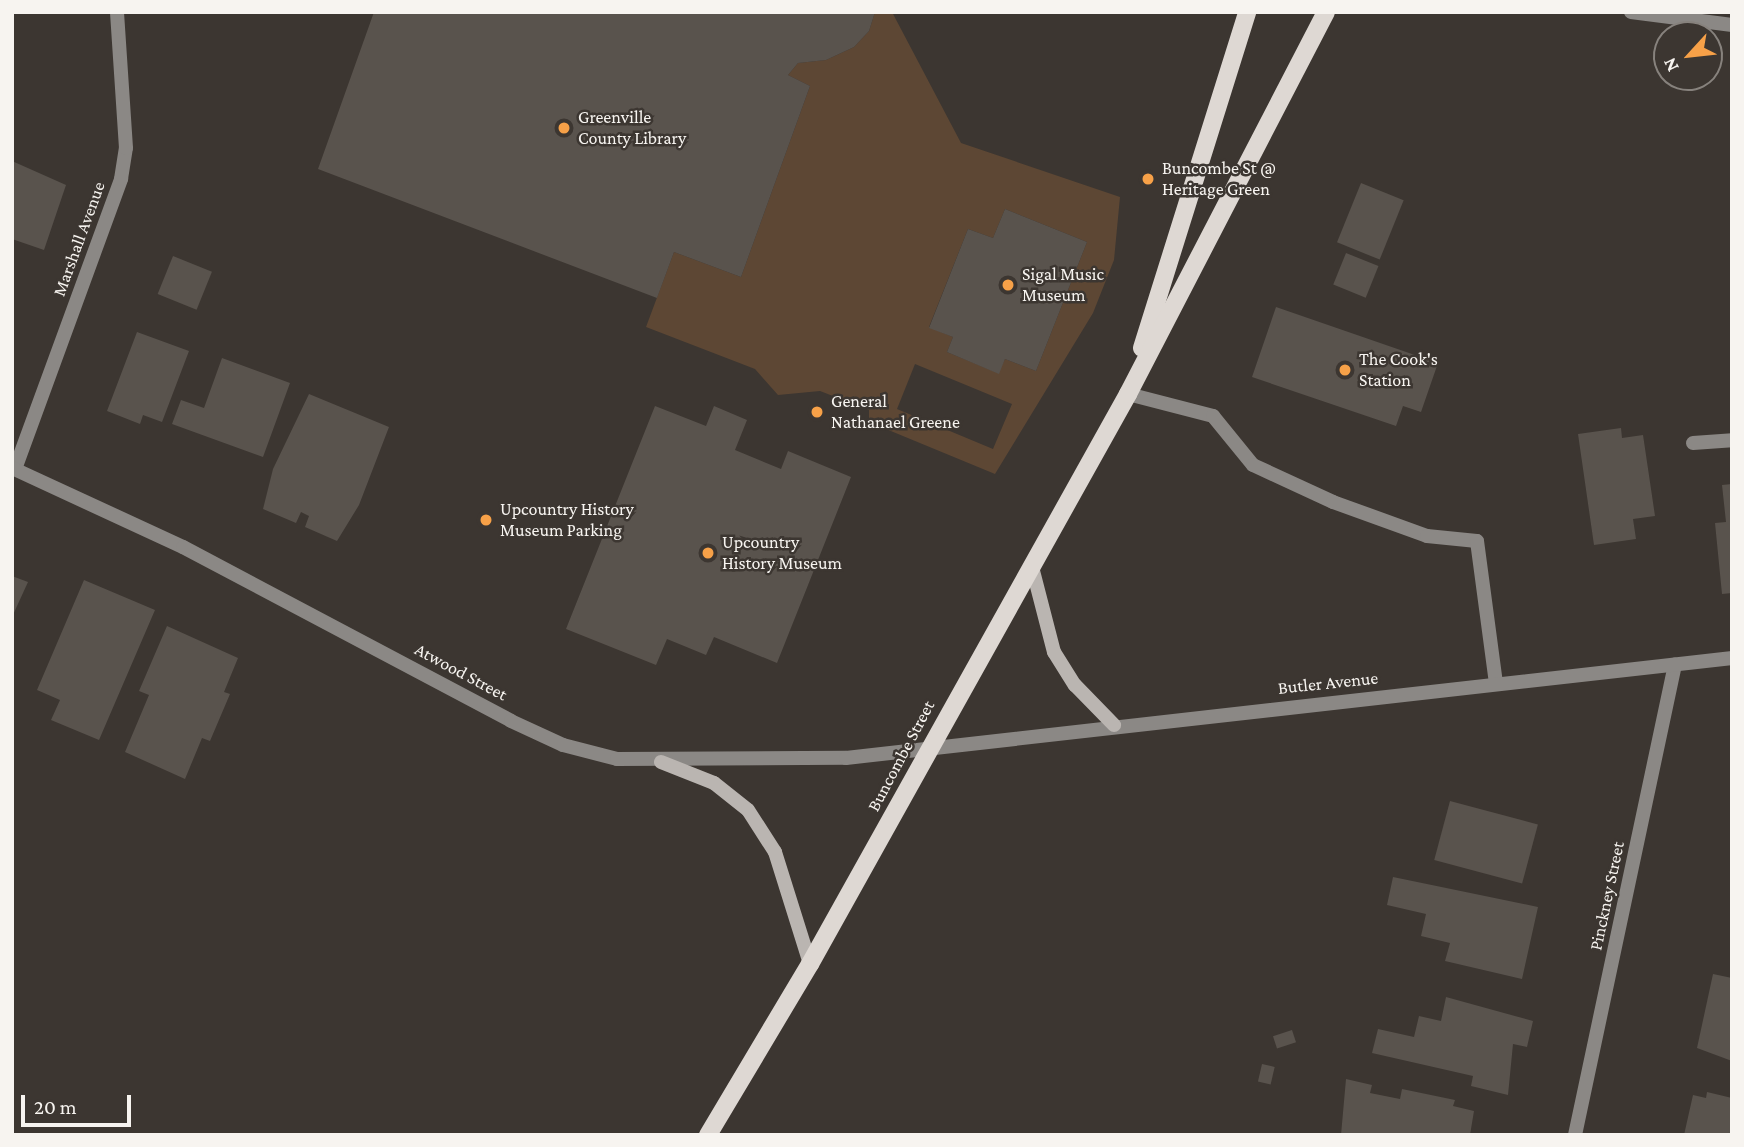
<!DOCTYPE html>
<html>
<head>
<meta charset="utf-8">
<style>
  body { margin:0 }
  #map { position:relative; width:1744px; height:1147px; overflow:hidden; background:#3c3631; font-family:"Crimson Pro",serif }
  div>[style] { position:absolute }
  .green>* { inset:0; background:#5d4734 }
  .building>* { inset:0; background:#59534d; transform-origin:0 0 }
  .service>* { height:14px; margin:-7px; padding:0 7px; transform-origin:7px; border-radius:7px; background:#8b8885 }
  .minor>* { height:14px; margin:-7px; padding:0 7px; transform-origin:7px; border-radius:7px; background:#8b8885 }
  .tertiary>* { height:14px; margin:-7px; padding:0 7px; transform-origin:7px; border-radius:7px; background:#8b8885 }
  .secondary>* { height:14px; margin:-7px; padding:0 7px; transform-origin:7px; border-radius:7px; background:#bab5b1 }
  .primary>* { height:18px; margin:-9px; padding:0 9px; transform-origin:9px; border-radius:9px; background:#ded8d3 }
  .dots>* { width:19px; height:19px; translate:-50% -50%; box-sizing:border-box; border:4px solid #3c3631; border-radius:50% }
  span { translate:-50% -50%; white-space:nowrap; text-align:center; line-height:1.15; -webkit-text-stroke:5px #3c3631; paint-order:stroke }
  .poi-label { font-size:18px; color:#f7f4f0 }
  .left { translate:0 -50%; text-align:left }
  .street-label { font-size:18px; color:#f7f4f0 }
  .frame { position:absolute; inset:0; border:14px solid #f7f4f0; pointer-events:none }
  .north { position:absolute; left:1653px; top:21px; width:70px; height:70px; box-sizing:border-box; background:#3c3631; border:2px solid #87827d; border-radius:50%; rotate:243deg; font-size:19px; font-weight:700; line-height:28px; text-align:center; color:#f7f4f0 }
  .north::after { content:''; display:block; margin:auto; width:24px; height:32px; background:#f7a148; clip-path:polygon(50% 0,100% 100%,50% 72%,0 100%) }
  .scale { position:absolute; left:21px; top:1095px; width:110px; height:32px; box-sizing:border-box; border:4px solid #f7f4f0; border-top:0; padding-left:9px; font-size:21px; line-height:24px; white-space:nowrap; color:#f7f4f0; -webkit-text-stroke:5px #3c3631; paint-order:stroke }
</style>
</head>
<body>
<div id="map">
  <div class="green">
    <div style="clip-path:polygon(evenodd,875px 12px,892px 12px,961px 143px,1120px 197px,1114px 260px,1093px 313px,995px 474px,869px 422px,869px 410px,820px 391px,778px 395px,755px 369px,646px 327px,674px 252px,741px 277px,810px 86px,788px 75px,798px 63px,826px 60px,854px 47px,869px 31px,875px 12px,1005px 209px,1087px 242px,1036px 371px,1005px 359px,998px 373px,947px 352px,953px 337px,929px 327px,968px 229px,993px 238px,1005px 209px,875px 12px,915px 364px,1012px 404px,993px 449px,897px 409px,915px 364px)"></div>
  </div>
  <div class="building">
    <div style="clip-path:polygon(374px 12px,875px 12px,869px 31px,854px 47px,826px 60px,798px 63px,788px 75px,810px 86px,741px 277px,674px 252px,657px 298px,318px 169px)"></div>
    <div style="clip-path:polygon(12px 161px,66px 185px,44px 250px,12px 239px)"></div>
    <div style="left:1361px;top:183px;width:46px;height:64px;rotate:22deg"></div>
    <div style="clip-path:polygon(1005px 209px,1087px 242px,1036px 371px,1005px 359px,999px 374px,947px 352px,953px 337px,929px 328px,968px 229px,993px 238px)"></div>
    <div style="left:1346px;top:253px;width:35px;height:34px;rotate:22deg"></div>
    <div style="left:173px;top:256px;width:42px;height:41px;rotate:22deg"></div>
    <div style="clip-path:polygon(1276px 307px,1438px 363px,1421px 412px,1403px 406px,1396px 426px,1252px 377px)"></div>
    <div style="clip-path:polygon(137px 332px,189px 351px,162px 422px,143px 415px,140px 424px,107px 411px)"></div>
    <div style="clip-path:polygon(222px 358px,290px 383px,263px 457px,172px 424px,181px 400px,204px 408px)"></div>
    <div style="clip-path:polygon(309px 394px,389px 427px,359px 505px,337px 541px,305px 527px,309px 516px,301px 512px,296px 523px,263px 509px,273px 469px)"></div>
    <div style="clip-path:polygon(655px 406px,706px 426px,714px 406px,747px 420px,735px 450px,781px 469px,788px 451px,851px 477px,777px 663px,714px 637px,706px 655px,667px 639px,656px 665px,566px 629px)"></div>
    <div style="clip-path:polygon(1621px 428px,1622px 438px,1643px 435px,1655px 516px,1633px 519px,1636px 539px,1594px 545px,1578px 434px)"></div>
    <div style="clip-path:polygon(1732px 484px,1732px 593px,1722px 594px,1715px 523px,1726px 522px,1722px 485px)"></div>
    <div style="clip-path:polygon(12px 576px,28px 582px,12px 617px)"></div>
    <div style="clip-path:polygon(84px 580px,155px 610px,99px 740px,51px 720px,60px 700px,37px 690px)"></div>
    <div style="clip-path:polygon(167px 626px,238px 658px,224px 692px,230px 694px,210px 741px,202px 738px,185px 779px,125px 752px,149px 695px,139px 691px)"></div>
    <div style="left:1450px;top:801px;width:91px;height:61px;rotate:15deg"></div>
    <div style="clip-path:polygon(1393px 877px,1538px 907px,1522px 979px,1445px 961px,1450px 943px,1421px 936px,1426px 914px,1387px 905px)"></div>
    <div style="clip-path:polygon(1713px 974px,1732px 978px,1732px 1061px,1697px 1048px)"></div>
    <div style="clip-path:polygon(1446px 997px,1533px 1021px,1527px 1047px,1513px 1044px,1508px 1095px,1471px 1086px,1473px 1076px,1372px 1053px,1378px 1029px,1414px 1037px,1419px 1016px,1441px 1021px)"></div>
    <div style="left:1292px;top:1030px;width:13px;height:20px;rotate:72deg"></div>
    <div style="left:1262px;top:1064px;width:13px;height:18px;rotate:13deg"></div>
    <div style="clip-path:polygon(1346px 1079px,1372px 1085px,1370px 1093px,1400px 1099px,1402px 1089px,1455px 1100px,1453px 1106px,1474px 1111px,1470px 1135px,1341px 1135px)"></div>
    <div style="clip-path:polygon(1707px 1092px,1732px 1098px,1732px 1135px,1684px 1135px,1693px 1095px,1706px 1098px)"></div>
  </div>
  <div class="service">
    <div style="left:1128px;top:394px;width:88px;rotate:14.5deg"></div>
    <div style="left:1213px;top:416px;width:63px;rotate:50.8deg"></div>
    <div style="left:1253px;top:465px;width:88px;rotate:24.8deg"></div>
    <div style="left:1333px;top:502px;width:100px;rotate:19.9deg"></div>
    <div style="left:1427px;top:536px;width:50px;rotate:5.7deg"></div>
    <div style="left:1477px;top:541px;width:144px;rotate:82.4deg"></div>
    <div style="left:1693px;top:443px;width:39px;rotate:-4deg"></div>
  </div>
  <div class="minor">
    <div style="left:1631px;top:12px;width:102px;rotate:7.3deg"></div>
    <div style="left:15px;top:469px;width:309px;rotate:-69.9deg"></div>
    <div style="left:121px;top:179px;width:31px;rotate:-81deg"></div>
    <div style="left:126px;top:148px;width:136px;rotate:-93.8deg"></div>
    <div style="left:1575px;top:1135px;width:481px;rotate:-78deg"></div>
  </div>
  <div class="tertiary">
    <div style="left:12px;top:468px;width:188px;rotate:24.8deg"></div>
    <div style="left:183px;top:547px;width:371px;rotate:27.9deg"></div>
    <div style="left:511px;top:721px;width:57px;rotate:24.8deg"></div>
    <div style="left:563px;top:745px;width:56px;rotate:14.5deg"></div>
    <div style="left:617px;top:759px;width:229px;rotate:-0.3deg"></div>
    <div style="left:846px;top:758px;width:892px;rotate:-6.44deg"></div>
  </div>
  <div class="secondary">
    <div style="left:1032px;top:567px;width:88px;rotate:75.5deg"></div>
    <div style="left:1054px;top:652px;width:39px;rotate:58deg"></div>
    <div style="left:1075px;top:685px;width:56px;rotate:45.7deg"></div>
    <div style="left:661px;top:762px;width:57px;rotate:21.6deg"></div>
    <div style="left:714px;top:783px;width:43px;rotate:38.5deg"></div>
    <div style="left:748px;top:810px;width:50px;rotate:57.3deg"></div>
    <div style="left:775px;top:852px;width:117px;rotate:72.6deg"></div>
  </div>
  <div class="primary">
    <div style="left:1142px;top:348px;width:352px;rotate:-72.6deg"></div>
    <div style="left:708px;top:1135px;width:199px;rotate:-59.2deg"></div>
    <div style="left:810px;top:964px;width:653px;rotate:-60.84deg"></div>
    <div style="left:1128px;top:394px;width:430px;rotate:-62.6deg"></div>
  </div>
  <div class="dots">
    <div style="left:564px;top:128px;background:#f7a148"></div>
    <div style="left:1148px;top:179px;background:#f7a148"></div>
    <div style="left:1008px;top:285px;background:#f7a148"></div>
    <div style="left:1345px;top:370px;background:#f7a148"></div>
    <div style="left:817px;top:412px;background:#f7a148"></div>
    <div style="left:486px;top:520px;background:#f7a148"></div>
    <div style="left:708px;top:553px;background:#f7a148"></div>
  </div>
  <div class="poi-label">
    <span class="left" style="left:578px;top:128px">Greenville<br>County Library</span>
    <span class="left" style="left:1162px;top:179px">Buncombe St @<br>Heritage Green</span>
    <span class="left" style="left:1022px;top:285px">Sigal Music<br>Museum</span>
    <span class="left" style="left:1359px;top:370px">The Cook's<br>Station</span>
    <span class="left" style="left:831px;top:412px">General<br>Nathanael Greene</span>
    <span class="left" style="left:500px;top:520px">Upcountry History<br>Museum Parking</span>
    <span class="left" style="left:722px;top:553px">Upcountry<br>History Museum</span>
  </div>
  <div class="street-label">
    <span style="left:79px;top:239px;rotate:-70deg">Marshall Avenue</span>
    <span style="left:461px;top:672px;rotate:28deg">Atwood Street</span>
    <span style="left:1328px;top:683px;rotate:-6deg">Butler Avenue</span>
    <span style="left:901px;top:756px;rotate:-62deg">Buncombe Street</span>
    <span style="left:1607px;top:896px;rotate:-78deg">Pinckney Street</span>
  </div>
  <div class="frame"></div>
  <div class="north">N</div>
  <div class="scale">20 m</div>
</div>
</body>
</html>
